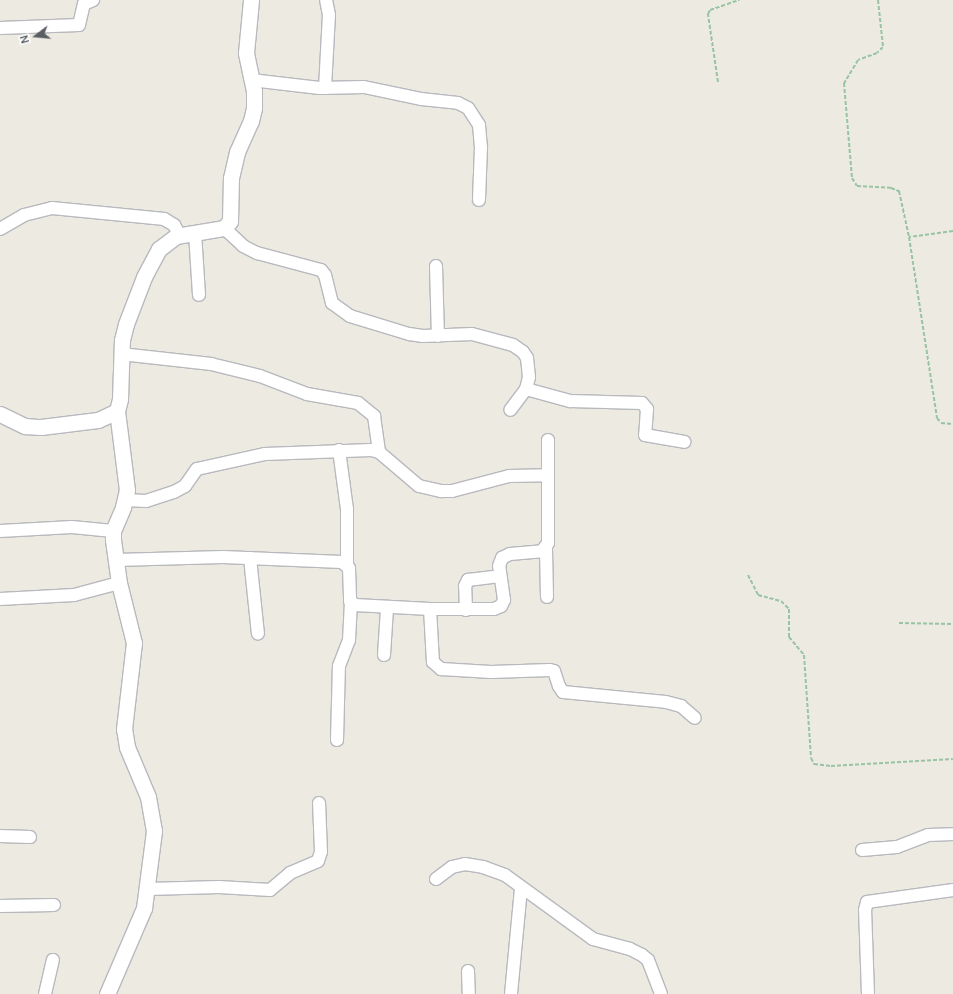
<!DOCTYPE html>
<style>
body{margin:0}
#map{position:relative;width:953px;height:994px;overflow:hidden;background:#eceae1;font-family:Manrope,sans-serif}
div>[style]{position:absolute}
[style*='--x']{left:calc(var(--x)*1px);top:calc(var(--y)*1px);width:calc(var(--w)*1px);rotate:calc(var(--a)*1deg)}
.path>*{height:2px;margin-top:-1px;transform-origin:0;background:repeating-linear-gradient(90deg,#98c4a3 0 4px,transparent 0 6px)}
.roads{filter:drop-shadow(1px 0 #b7b9be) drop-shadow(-1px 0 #b7b9be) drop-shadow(0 1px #b7b9be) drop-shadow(0 -1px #b7b9be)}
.minor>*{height:12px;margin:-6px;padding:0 6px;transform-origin:6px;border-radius:6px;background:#fff}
.tertiary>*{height:15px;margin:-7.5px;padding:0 7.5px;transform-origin:7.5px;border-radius:7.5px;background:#fff}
span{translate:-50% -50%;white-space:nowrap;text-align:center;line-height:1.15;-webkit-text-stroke:3.5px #fff;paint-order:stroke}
.north{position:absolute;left:16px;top:16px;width:40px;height:40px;-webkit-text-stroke:3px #fff;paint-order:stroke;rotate:254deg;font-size:11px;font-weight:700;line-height:16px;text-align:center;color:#5a5e62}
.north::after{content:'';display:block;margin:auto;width:14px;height:18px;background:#5a5e62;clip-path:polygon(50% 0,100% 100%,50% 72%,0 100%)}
</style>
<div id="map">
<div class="path">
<div style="--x:878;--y:0;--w:47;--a:83.9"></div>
<div style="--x:883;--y:47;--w:8;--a:135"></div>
<div style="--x:877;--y:53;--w:20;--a:160"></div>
<div style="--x:858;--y:60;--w:27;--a:121"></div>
<div style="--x:844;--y:83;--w:95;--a:85.2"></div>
<div style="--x:852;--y:178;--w:9;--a:58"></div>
<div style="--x:857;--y:186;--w:34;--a:3"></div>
<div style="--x:891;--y:188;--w:9;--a:21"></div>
<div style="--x:899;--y:191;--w:47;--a:77.7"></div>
<div style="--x:718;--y:82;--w:69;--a:-98.4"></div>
<div style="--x:708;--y:14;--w:4;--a:-63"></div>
<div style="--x:710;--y:10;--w:31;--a:-19"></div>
<div style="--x:953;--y:231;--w:44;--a:172.2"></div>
<div style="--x:909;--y:237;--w:183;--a:81.2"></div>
<div style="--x:937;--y:418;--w:6;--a:51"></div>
<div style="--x:941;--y:423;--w:12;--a:5"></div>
<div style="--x:748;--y:575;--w:22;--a:63"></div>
<div style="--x:758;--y:595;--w:24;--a:15"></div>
<div style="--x:781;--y:601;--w:11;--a:45"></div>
<div style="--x:789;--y:609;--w:28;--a:90"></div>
<div style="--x:789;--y:637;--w:23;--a:50"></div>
<div style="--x:804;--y:655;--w:103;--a:86.1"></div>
<div style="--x:811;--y:758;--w:7;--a:63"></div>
<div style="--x:814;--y:764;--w:17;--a:7"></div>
<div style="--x:831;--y:766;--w:122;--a:-3.3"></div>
<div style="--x:899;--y:623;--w:54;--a:1.1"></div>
</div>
<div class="roads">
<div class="minor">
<div style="--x:0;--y:28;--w:79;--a:-2.2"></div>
<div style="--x:79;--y:25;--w:22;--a:-77"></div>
<div style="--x:84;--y:4;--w:10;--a:-24"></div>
<div style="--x:251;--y:80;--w:69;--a:6.6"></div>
<div style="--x:320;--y:88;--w:44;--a:-1.3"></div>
<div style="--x:364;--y:87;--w:58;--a:11.9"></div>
<div style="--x:421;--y:99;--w:37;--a:6"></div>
<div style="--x:458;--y:103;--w:11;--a:27"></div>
<div style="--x:468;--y:108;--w:20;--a:57"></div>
<div style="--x:479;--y:125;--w:22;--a:85"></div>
<div style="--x:481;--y:147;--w:53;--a:92.2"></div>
<div style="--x:325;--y:88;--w:73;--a:-86.9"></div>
<div style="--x:329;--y:15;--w:15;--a:-101"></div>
<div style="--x:224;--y:228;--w:26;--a:43"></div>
<div style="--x:243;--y:246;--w:16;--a:27"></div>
<div style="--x:257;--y:253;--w:66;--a:14.9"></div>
<div style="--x:321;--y:270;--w:6;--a:51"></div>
<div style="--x:325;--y:275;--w:29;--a:76"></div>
<div style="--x:332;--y:303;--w:22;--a:36"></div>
<div style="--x:350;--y:316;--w:62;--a:17"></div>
<div style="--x:409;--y:334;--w:14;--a:8"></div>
<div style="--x:423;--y:336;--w:49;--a:-2.3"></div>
<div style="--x:472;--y:334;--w:42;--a:15"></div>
<div style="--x:513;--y:345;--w:12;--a:35"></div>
<div style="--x:523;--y:352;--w:7;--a:56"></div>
<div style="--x:527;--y:358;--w:19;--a:84"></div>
<div style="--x:529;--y:377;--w:12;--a:104"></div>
<div style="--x:526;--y:389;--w:26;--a:127"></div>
<div style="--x:0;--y:229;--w:28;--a:-30"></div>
<div style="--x:24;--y:215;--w:29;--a:-14"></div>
<div style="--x:52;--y:208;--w:113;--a:5.6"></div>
<div style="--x:164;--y:219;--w:12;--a:31"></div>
<div style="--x:174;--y:225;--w:13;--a:61"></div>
<div style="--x:195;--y:233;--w:62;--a:86.3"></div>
<div style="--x:436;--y:266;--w:70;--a:88.4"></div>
<div style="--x:121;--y:354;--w:91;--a:6.3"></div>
<div style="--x:211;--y:364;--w:50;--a:13.8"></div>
<div style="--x:260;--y:376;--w:50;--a:21"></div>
<div style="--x:307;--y:394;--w:52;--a:10"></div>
<div style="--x:358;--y:403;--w:21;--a:39"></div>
<div style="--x:374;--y:416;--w:36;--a:82"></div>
<div style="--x:526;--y:389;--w:46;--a:15.3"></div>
<div style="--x:570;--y:401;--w:72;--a:1.6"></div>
<div style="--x:642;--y:403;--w:8;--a:50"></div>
<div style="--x:647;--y:409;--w:26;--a:94"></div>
<div style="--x:645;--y:435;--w:40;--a:10"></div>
<div style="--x:339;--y:450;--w:60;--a:82.3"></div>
<div style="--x:347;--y:509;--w:55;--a:90"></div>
<div style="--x:125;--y:500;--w:21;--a:3"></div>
<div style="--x:146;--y:501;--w:29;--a:-18"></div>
<div style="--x:174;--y:492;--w:13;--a:-29"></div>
<div style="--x:185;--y:486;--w:21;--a:-55"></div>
<div style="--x:197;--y:469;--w:70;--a:-12.4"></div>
<div style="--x:265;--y:454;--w:106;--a:-2.2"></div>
<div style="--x:371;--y:450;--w:8;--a:14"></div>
<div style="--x:379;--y:452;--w:52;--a:40.4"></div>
<div style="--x:419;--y:486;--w:23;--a:13"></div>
<div style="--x:441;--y:491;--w:11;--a:0"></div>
<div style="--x:452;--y:491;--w:59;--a:-14.7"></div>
<div style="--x:509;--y:476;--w:39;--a:-1"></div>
<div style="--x:0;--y:531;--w:72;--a:-3.2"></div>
<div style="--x:72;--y:527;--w:41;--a:5.6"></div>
<div style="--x:546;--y:549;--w:48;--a:88.8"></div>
<div style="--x:250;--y:558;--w:76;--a:84"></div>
<div style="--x:116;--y:560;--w:107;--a:-1.6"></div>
<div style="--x:223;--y:557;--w:119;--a:2.4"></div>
<div style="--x:342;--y:562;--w:9;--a:41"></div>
<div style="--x:349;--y:568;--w:33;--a:88"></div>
<div style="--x:350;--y:601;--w:6;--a:39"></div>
<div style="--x:355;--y:605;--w:75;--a:3.1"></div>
<div style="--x:430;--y:609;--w:64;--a:0"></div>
<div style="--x:494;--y:609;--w:8;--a:-23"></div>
<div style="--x:501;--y:606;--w:7;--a:-63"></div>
<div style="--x:504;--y:600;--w:34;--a:-98"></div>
<div style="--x:499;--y:566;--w:9;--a:-69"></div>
<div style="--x:502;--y:558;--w:9;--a:-27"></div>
<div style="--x:510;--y:554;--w:32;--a:-5"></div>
<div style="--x:542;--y:551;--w:10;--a:-53"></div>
<div style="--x:548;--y:543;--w:103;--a:-90"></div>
<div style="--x:0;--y:599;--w:74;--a:-3.1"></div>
<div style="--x:74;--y:595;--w:47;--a:-14.9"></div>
<div style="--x:430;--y:609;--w:53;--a:86.8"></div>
<div style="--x:433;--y:662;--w:11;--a:41"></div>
<div style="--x:441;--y:669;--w:50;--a:3.4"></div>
<div style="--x:491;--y:672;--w:59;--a:-1.9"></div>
<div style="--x:550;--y:670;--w:4;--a:14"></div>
<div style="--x:554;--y:671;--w:16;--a:72"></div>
<div style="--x:559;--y:686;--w:7;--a:56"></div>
<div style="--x:563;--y:692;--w:103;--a:5.5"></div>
<div style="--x:666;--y:702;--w:16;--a:15"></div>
<div style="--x:681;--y:706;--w:18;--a:41"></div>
<div style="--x:466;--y:610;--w:24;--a:-92"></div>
<div style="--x:465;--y:586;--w:7;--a:-63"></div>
<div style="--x:468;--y:580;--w:32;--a:-7"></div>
<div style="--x:384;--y:655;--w:47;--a:-86.3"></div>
<div style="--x:337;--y:740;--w:74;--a:-88.5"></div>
<div style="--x:339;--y:666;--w:28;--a:-69"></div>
<div style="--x:349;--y:640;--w:36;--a:-87"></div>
<div style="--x:0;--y:836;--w:30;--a:2"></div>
<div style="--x:862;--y:850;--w:35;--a:-5"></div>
<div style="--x:897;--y:847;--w:33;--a:-21"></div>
<div style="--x:928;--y:835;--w:25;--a:-2"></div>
<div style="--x:436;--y:879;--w:20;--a:-37"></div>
<div style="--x:452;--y:867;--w:13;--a:-13"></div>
<div style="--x:465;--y:864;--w:18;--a:9"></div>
<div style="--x:483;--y:867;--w:23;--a:20"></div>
<div style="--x:505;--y:875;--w:109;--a:36"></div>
<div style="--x:593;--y:939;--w:38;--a:15"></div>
<div style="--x:630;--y:949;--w:13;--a:27"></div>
<div style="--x:642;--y:955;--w:8;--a:40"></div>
<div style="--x:648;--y:960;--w:36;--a:69"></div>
<div style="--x:148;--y:889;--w:71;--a:-1.6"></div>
<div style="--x:219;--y:887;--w:51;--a:3.4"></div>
<div style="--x:270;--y:890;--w:26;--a:-40"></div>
<div style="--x:290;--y:873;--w:30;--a:-23"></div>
<div style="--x:318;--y:861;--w:9;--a:-72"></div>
<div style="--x:321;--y:852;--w:49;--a:-92.3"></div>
<div style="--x:0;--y:906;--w:54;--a:-1.1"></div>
<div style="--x:468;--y:971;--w:23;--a:88"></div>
<div style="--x:45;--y:994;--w:35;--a:-77"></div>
<div style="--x:511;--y:994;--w:106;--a:-84.6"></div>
<div style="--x:868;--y:994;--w:84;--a:-92"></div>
<div style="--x:865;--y:910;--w:8;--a:-76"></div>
<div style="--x:867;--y:902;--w:87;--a:-7.9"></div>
</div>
<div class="tertiary">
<div style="--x:0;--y:414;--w:28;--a:26"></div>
<div style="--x:25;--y:426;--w:16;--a:4"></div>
<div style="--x:41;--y:427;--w:57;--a:-7"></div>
<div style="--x:98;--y:420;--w:21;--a:-25"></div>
<div style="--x:117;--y:411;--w:12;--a:-76"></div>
<div style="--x:120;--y:399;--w:59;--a:-88.1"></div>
<div style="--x:122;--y:340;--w:16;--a:-76"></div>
<div style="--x:126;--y:324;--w:50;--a:-69"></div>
<div style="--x:144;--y:277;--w:32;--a:-62"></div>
<div style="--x:159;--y:249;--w:21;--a:-37"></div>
<div style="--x:176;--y:236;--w:49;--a:-9.5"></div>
<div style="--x:224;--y:228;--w:9;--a:-49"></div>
<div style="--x:230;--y:221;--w:43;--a:-88.7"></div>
<div style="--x:231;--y:178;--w:27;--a:-77"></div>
<div style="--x:237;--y:152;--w:34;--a:-66"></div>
<div style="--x:251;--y:121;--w:13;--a:-77"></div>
<div style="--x:254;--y:108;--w:17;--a:-90"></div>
<div style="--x:254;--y:91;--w:39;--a:-102"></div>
<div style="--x:246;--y:53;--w:53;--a:-84.6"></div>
<div style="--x:107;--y:994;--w:94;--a:-66.7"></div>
<div style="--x:144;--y:908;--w:78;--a:-82.6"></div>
<div style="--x:154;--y:831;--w:35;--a:-100"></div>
<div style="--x:148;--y:797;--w:54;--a:-112.8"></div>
<div style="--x:127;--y:747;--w:18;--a:-99"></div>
<div style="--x:124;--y:729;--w:87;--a:-83.4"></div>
<div style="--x:134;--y:643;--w:62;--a:-104"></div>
<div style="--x:119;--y:583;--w:43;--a:-97.9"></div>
<div style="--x:113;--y:540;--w:9;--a:-90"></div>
<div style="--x:113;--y:531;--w:26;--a:-67"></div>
<div style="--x:123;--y:507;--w:17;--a:-77"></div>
<div style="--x:127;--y:490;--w:80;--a:-97.2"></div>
</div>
</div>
<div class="north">N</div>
</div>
